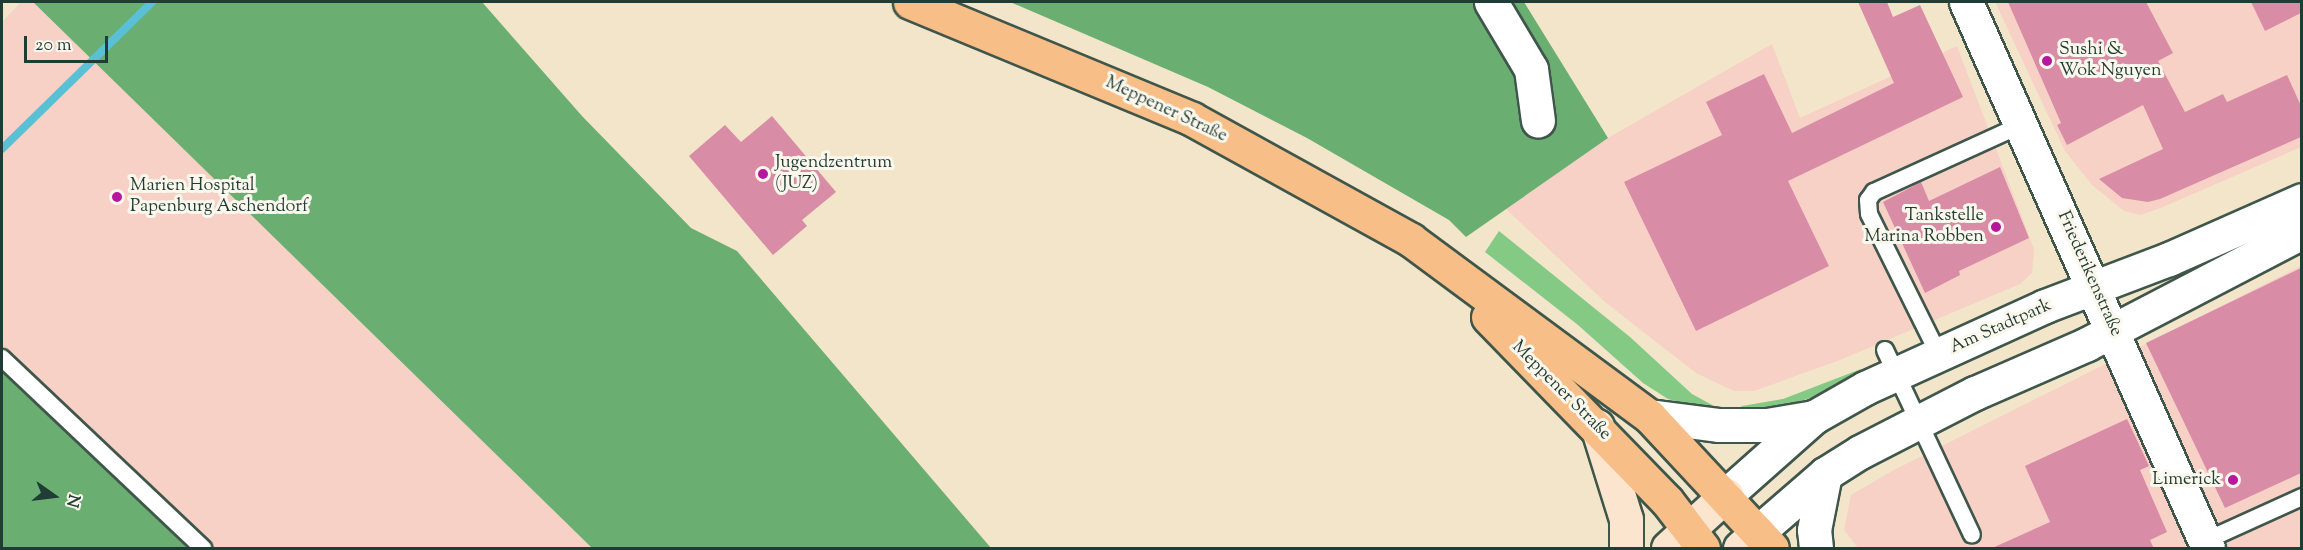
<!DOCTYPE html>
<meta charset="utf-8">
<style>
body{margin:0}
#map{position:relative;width:2303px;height:550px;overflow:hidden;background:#f2e5ca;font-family:"Sorts Mill Goudy",serif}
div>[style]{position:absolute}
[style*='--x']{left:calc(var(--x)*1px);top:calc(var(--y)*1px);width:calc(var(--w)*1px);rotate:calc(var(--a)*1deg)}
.built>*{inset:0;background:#f7d1c6}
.green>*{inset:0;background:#84ca85}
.forest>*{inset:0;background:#6bae72}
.stream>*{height:8px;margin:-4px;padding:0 4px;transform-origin:4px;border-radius:4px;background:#59c0d6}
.building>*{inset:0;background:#d98ca6}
.roads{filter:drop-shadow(2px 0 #3f564a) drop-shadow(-2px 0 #3f564a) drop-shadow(0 2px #3f564a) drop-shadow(0 -2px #3f564a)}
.lane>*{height:16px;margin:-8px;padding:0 8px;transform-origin:8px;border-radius:8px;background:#fff}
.street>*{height:33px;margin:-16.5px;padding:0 16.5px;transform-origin:16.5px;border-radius:16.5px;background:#fff}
.secondary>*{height:33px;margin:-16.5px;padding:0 16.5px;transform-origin:16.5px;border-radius:16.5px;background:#fce5cf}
.primary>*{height:33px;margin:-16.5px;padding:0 16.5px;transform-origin:16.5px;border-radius:16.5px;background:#f7be87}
.dots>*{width:16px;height:16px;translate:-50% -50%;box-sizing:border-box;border:3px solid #fbf7ec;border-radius:50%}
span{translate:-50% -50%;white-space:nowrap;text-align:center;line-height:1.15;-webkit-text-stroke:6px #fbf7ec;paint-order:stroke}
.poi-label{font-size:18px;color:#1f3d34}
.left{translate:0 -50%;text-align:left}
.right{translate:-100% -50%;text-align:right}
.street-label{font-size:18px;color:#1f3d34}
.frame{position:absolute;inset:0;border:3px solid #1f3d34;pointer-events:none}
.north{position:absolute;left:24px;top:466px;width:60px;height:60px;-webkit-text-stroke:4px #fbf7ec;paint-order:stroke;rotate:104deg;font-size:16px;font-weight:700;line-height:24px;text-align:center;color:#1f3d34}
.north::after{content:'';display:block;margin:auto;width:21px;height:27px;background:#1f3d34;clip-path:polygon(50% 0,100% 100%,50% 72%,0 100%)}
.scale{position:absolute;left:24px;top:36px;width:84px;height:27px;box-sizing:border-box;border:3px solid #1f3d34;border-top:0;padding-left:8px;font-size:18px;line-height:21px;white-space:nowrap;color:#1f3d34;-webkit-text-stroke:4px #fbf7ec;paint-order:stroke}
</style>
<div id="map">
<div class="built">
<div style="clip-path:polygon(21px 2px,33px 2px,592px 548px,188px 548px,2px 372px,2px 22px)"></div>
<div style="clip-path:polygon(1995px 2px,2301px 2px,2301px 147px,2163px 207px,2141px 215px,2124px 211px,2092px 185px,2065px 151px)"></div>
<div style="clip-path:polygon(1772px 44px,1800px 118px,1957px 46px,2034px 249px,2032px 273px,2020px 284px,1840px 360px,1754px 391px,1734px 391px,1696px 373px,1605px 302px,1506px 209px,1608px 138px)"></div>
<div style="clip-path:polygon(2301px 266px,2301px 548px,1858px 548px,1844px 530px,1851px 495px,1892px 471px)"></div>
</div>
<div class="green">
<div style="clip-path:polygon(1499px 231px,1630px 337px,1692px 394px,1714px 406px,1715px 412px,1668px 399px,1643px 383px,1578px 325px,1485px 252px)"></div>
<div style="clip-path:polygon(1861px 369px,1863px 374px,1813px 397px,1780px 408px,1732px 413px,1742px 406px,1783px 399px)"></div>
</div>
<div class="forest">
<div style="clip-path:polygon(33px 2px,482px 2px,582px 116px,691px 228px,737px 251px,991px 548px,592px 548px)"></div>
<div style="clip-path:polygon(1010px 2px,1524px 2px,1608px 138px,1466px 237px,1449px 220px,1307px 138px,1208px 87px)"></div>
<div style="clip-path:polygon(2px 372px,188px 548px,2px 548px)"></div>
</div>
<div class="stream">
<div style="--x:2;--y:149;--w:210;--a:-44.4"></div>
</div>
<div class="building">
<div style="clip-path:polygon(1858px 2px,1887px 2px,1893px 17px,1920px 5px,1963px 97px,1788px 181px,1829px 266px,1696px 331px,1624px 182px,1722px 135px,1706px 102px,1764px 74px,1792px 133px,1894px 83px)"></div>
<div style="clip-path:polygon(2008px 2px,2146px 2px,2173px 53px,2158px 61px,2185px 112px,2223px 94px,2227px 102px,2287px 75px,2301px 106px,2301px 137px,2160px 199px,2148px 202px,2122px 198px,2099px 179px,2163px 149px,2143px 105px,2067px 145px,2057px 125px,2061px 123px)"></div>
<div style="clip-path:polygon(2251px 2px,2301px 2px,2301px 13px,2265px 31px)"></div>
<div style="clip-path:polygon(772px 116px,836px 192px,802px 220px,807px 226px,773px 255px,689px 156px,725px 125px,741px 142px)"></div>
<div style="clip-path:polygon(2000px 167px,2029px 238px,1959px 271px,1960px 275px,1925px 293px,1883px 202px,1921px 182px,1929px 201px)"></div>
<div style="clip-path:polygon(2301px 268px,2301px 473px,2225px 508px,2146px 343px)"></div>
<div style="clip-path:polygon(2127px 419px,2149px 466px,2140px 470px,2167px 532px,2150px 540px,2154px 549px,1990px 549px,2050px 522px,2025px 466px)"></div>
</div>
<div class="roads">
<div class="lane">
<div style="--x:1885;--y:350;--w:204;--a:64.8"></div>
<div style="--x:1939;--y:355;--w:157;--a:-116.4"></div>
<div style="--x:1869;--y:214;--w:14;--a:-94"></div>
<div style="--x:1868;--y:200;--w:10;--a:-53"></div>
<div style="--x:1874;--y:192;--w:162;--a:-24.5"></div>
<div style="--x:2;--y:358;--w:277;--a:43.4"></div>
<div style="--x:2205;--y:541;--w:107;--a:-24.4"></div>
</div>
<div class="street">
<div style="--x:1491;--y:2;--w:78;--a:59.2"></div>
<div style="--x:1531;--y:69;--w:52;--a:82.3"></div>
<div style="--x:1966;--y:2;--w:597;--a:66.1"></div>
<div style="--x:1649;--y:416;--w:71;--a:7.3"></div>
<div style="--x:1719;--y:425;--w:48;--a:0"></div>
<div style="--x:1767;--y:425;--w:48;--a:-9.7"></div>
<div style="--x:1726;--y:495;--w:118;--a:-41.6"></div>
<div style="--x:1814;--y:417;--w:59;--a:-29.6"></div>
<div style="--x:1865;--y:388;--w:198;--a:-24.5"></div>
<div style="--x:2045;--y:306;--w:133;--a:-20.8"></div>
<div style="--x:2169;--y:259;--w:145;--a:-23.9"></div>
<div style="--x:1758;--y:532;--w:89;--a:-40.9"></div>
<div style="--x:1825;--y:474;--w:41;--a:-32.2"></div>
<div style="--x:1860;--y:452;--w:129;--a:-27.2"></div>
<div style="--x:1975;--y:393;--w:122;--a:-23.6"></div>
<div style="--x:2087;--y:344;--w:242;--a:-27.5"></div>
<div style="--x:1816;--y:548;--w:18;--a:-96"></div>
<div style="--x:1814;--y:530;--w:57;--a:-78.9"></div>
</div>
<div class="secondary">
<div style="--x:1597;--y:426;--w:97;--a:72.7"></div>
<div style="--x:1626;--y:519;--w:29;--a:90"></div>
<div style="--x:1668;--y:548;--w:79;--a:-42.4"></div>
<div style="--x:1740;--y:548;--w:24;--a:-42"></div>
</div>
<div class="primary">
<div style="--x:910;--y:2;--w:305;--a:22.5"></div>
<div style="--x:1192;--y:119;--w:250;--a:28.9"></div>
<div style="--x:1411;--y:240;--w:296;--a:36.5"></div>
<div style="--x:1649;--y:416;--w:180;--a:47"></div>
<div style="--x:1488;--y:317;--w:257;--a:45.8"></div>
<div style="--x:1667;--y:501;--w:59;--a:52.5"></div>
</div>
</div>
<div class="dots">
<div style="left:2047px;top:61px;background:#b5179e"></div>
<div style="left:763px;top:174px;background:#b5179e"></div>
<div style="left:117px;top:197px;background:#b5179e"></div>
<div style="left:1996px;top:227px;background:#b5179e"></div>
<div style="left:2233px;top:480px;background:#b5179e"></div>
</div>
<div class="poi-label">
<span class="left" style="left:2059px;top:61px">Sushi &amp;<br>Wok Nguyen</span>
<span class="left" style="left:775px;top:174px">Jugendzentrum<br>(JUZ)</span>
<span class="left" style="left:130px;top:197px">Marien Hospital<br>Papenburg Aschendorf</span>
<span class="right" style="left:1984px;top:227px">Tankstelle<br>Marina Robben</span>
<span class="right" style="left:2221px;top:480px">Limerick</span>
</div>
<div class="street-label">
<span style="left:1166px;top:110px;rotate:25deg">Meppener Straße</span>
<span style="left:2089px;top:274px;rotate:66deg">Friederikenstraße</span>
<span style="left:2001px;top:327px;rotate:-24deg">Am Stadtpark</span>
<span style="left:1561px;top:391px;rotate:45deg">Meppener Straße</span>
</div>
<div class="frame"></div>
<div class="north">N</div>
<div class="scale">20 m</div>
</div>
